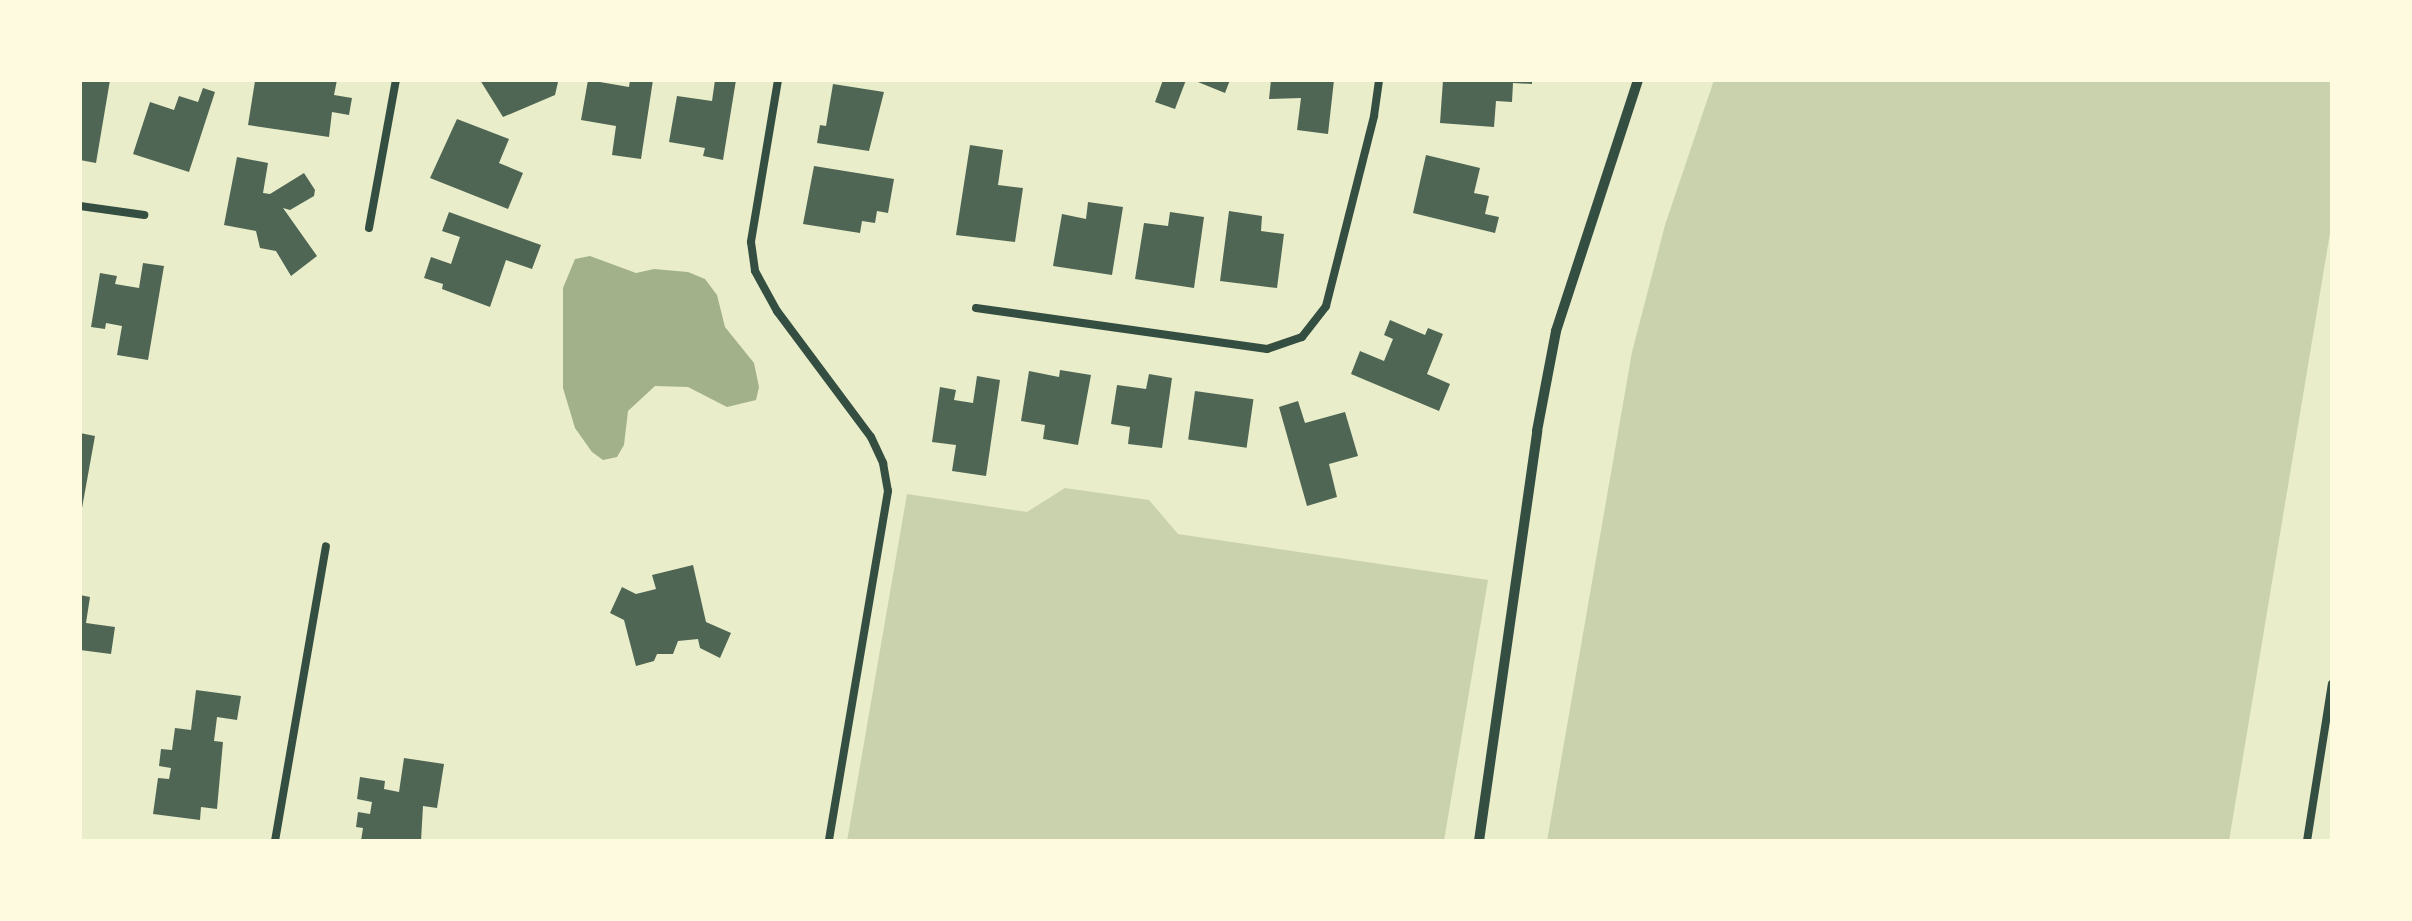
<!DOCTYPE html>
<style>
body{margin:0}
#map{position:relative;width:2412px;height:921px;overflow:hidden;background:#e9edc9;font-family:"Asap Condensed",sans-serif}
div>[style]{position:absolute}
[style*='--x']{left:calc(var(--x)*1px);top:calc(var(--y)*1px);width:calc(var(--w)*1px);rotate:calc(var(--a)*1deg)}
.green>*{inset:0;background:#cad2ad}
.water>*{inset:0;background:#a3b18a}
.building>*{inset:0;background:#4f6655;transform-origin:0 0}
.minor>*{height:8px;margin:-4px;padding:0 4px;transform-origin:4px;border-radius:4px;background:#344e41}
.tertiary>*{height:10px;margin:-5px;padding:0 5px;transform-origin:5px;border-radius:5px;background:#344e41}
span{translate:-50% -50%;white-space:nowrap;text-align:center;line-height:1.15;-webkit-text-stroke:8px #fefae0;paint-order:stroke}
.frame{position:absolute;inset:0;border:82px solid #fefae0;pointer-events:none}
</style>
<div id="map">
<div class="green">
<div style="clip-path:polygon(1714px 80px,2332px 80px,2332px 221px,2229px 841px,1547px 841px,1632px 352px,1665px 225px)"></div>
<div style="clip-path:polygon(1065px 488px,1149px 500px,1178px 534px,1488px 580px,1444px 841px,847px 841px,907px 494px,1027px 512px)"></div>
</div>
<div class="water">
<div style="clip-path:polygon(590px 256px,636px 273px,654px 269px,688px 272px,705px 279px,717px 295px,725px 327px,754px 363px,759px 387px,756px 400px,727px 407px,688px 387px,655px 386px,628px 411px,624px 445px,617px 457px,603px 460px,592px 452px,575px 428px,563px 388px,563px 288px,575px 259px)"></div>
</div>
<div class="building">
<div style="clip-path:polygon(80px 80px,110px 80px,96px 163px,80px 160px)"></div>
<div style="clip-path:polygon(337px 80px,334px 95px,352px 98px,349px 115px,332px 112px,329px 137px,248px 125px,255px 81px)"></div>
<div style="clip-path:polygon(480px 80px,557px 80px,558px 82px,555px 95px,503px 117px)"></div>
<div style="clip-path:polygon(588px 80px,629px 87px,630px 80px,653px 80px,641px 159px,612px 155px,616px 126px,581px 120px)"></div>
<div style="clip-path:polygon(715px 80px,736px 80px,723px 160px,703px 156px,705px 148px,669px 142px,677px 96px,712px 101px)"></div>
<div style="clip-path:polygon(1163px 80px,1186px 80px,1175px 109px,1155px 102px)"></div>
<div style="clip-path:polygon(1193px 80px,1230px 80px,1225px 93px)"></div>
<div style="clip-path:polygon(1271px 80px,1334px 80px,1328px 134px,1297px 130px,1301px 98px,1269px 99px)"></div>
<div style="clip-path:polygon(1443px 80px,1532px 80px,1532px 84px,1513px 83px,1512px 102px,1496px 101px,1494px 127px,1440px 123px)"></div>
<div style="clip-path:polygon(833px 84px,884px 92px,869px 151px,817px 143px,820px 125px,826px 126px)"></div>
<div style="clip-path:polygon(203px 88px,215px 92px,189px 172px,133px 154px,150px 102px,174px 110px,179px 96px,198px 102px)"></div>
<div style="clip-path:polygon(457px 119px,509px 139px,499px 163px,523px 173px,508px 209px,430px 178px)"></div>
<div style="clip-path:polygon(970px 145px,1003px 150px,998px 185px,1023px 188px,1015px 242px,956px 235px)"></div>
<div style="clip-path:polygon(1426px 155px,1480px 168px,1474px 193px,1489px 196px,1485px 214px,1499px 217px,1495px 233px,1413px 213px)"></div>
<div style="clip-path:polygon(237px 157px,268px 163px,263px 193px,270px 194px,304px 173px,315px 190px,314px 196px,290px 210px,283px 208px,317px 256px,291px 276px,276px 251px,260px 248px,256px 231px,224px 225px)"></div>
<div style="clip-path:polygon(814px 166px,894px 179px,888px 213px,877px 211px,875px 223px,862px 221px,860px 233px,803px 224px)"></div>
<div style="clip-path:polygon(1088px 202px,1123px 207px,1112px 275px,1053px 266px,1062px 214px,1086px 219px)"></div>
<div style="clip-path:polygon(1229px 211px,1262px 216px,1261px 231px,1284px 234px,1277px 288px,1220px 281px)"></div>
<div style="clip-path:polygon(449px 212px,541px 245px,532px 269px,506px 260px,490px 307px,442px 289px,443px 284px,424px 278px,431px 257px,451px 264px,460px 237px,442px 231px)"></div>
<div style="clip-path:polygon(1170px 212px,1204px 217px,1194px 288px,1135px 279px,1144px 223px,1168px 226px)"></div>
<div style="clip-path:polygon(143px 263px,164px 266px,148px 360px,117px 355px,122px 326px,106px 323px,105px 329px,91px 327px,100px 273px,117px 276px,115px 284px,139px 288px)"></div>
<div style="clip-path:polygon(1390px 320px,1425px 335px,1428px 328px,1443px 334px,1427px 374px,1450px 384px,1439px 411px,1351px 374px,1360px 351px,1384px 361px,1393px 339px,1384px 335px)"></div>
<div style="clip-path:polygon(1060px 370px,1091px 375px,1078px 445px,1043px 439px,1045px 425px,1021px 421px,1029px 371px,1059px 377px)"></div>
<div style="clip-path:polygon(1149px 374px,1172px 378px,1162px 448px,1128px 444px,1130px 427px,1111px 424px,1117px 385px,1146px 389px)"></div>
<div style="clip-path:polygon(977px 376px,1000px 380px,986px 476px,952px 471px,956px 445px,932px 442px,940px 387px,956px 390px,954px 400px,973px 403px)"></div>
<div style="left:1195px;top:391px;width:59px;height:49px;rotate:8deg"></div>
<div style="clip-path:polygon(1298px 401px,1305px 423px,1345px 412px,1358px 456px,1329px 464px,1337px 497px,1307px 506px,1279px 407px)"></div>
<div style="clip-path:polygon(80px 433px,95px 436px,82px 508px,80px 508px)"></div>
<div style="clip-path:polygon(693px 565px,706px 622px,731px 633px,720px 658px,700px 648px,698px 639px,678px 641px,673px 654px,657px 654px,654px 661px,636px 666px,624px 620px,610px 613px,622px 587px,636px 594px,656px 589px,652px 575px)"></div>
<div style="clip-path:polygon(80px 595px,90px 597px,86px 623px,115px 627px,111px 654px,80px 650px)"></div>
<div style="clip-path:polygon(196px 690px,241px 696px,237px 720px,217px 717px,214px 741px,223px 742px,217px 809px,201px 807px,200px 820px,153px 814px,158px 778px,169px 779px,171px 768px,159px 766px,161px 749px,172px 750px,175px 728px,191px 730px)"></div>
<div style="clip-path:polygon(404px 758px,444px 764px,437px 808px,423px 806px,421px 841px,361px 841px,363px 828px,356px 827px,358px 812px,370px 814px,372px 802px,357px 799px,360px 777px,385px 781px,384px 789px,399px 792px)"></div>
</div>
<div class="minor">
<div style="--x:778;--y:80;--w:164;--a:99.5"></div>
<div style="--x:751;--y:242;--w:29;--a:82"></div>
<div style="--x:755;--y:271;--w:46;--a:61.2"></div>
<div style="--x:777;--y:311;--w:157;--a:53.3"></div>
<div style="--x:871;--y:437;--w:29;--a:65"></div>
<div style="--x:883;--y:463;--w:28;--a:80"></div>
<div style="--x:888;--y:491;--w:355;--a:99.6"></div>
<div style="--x:80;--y:206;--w:65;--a:8"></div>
<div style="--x:369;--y:228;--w:150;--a:-79.7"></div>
<div style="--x:976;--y:308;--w:294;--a:8"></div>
<div style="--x:1267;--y:349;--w:37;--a:-19"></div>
<div style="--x:1302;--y:337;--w:39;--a:-52"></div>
<div style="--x:1326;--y:306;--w:196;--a:-75.8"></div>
<div style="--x:1374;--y:116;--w:36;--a:-82"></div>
<div style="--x:275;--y:841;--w:299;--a:-80.2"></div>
<div style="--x:2307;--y:841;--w:159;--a:-81"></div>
</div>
<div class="tertiary">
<div style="--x:1479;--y:841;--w:414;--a:-81.9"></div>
<div style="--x:1537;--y:431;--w:102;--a:-79.2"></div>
<div style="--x:1556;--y:331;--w:264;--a:-71.9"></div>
</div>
<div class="frame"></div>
</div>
